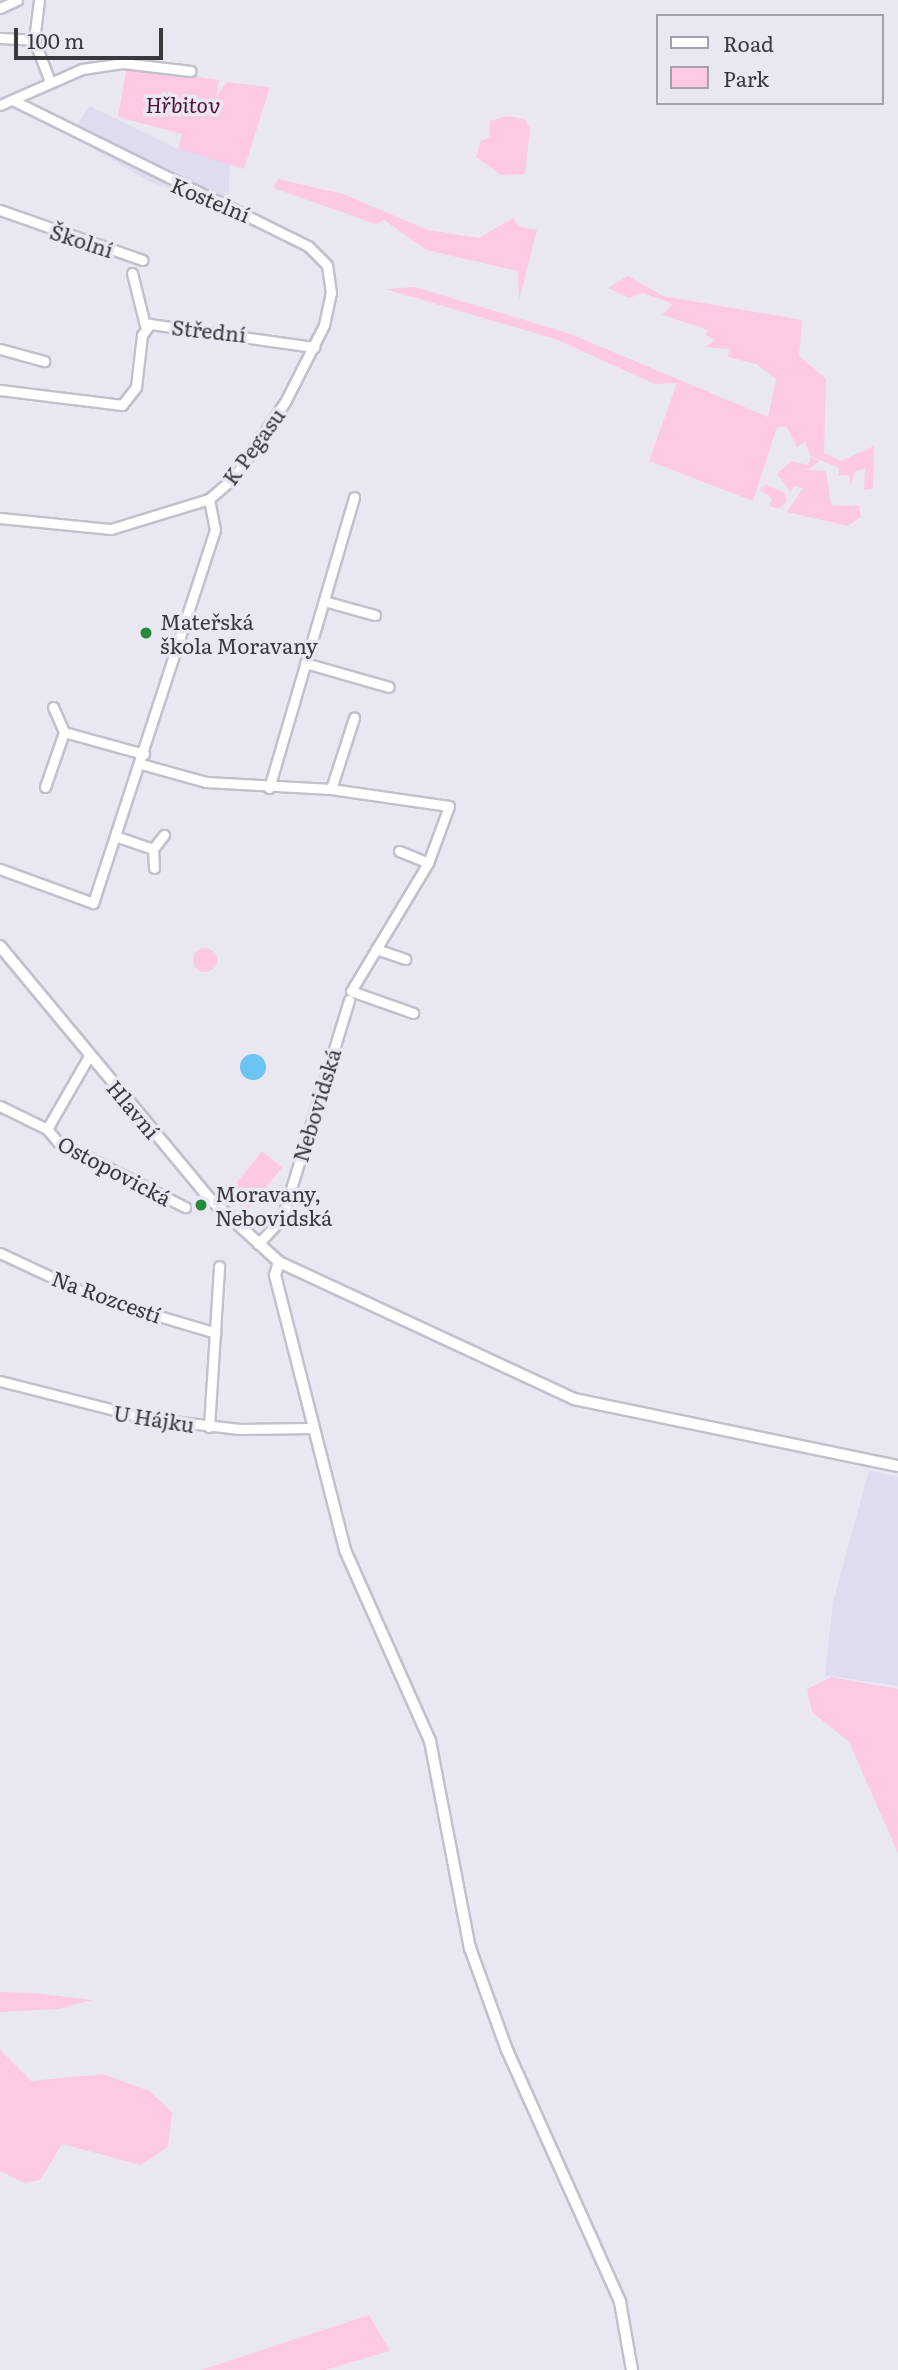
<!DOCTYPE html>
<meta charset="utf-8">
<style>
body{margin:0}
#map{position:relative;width:898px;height:2370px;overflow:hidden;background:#e9e8f2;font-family:Literata,serif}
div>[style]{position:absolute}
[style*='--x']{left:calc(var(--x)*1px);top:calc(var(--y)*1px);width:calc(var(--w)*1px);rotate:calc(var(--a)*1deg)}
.built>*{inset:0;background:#dedcee}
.green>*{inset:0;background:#fdc9e4;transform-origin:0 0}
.round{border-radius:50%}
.water>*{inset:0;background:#6bc4f1}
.roads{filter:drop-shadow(2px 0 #c1c1cb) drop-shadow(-2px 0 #c1c1cb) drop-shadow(0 2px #c1c1cb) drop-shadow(0 -2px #c1c1cb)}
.minor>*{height:9px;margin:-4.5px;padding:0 4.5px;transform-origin:4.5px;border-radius:4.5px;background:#fff}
.tertiary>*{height:10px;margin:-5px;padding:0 5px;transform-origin:5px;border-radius:5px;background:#fff}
.dots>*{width:19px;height:19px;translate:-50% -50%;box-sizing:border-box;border:4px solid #e9e8f2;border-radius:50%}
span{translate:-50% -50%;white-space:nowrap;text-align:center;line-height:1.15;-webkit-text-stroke:7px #e9e8f2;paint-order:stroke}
.park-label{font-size:21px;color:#530e3a;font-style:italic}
.street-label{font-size:21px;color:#39393d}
.poi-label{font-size:21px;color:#39393d}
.left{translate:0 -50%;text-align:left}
.legend{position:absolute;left:656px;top:14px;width:228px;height:91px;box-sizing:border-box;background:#e9e8f2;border:2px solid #a3a2aa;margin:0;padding:9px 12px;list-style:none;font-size:21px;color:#39393d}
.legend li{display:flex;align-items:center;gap:14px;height:35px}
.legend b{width:35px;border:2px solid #a3a2aa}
.scale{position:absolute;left:14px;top:28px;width:149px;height:32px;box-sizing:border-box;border:4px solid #39393d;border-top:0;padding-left:9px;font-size:21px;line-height:24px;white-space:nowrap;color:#39393d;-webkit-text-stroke:5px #e9e8f2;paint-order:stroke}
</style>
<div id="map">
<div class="built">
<div style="clip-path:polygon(90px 106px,178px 149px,230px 164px,228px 211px,148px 181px,70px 135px)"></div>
<div style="clip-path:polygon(869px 1470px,898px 1477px,898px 1686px,825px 1675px,833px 1602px)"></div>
</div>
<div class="green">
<div style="clip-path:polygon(127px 66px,219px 80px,216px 98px,226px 82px,270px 87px,244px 169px,178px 149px,182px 134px,118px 117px)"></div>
<div style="clip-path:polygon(506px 116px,525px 119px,530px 129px,525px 174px,501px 175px,476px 157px,481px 141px,490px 137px,490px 121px)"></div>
<div style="clip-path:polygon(278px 179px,343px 194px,428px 230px,479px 238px,513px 218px,520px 227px,537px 230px,519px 300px,518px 271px,426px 250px,384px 220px,376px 224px,273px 188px)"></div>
<div style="clip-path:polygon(628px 276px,663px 296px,802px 320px,799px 356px,826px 379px,824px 453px,841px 461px,874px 446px,873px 489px,864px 490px,865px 469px,855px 471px,851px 485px,849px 475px,838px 476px,839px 468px,811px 456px,805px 442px,797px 447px,787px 427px,777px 427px,753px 501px,649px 461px,677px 383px,655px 384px,555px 339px,385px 289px,415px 287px,568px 333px,768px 417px,776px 379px,756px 364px,728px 357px,729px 349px,706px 347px,714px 340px,705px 334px,708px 330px,662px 315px,673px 304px,643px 293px,629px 298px,608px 288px)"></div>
<div style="clip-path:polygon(811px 457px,820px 461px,807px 470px,826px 471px,831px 505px,859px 506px,861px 517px,848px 526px,787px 512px,803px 488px,794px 486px,791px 492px,777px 474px,791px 461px,808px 465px)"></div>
<div style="clip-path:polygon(765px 484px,785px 493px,787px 502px,779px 509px,769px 506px,772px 498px,760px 490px)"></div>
<div class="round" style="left:193px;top:948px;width:24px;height:24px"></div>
<div style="left:262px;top:1151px;width:26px;height:53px;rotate:39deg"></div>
<div style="clip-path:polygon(831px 1677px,898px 1689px,898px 1853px,849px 1742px,812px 1712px,807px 1689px)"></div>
<div style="clip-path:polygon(0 1992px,34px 1993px,93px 2000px,58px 2009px,0 2012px)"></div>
<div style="clip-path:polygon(0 2050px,31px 2081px,103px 2074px,149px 2091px,172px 2112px,168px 2147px,141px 2165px,62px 2144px,40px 2180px,24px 2183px,0 2171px)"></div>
<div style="clip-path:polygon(369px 2315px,390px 2351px,325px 2370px,201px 2370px)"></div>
</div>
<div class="water">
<div class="round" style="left:240px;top:1054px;width:26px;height:26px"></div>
</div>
<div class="roads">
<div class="minor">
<div style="--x:39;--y:0;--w:40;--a:97.1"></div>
<div style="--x:34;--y:40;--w:42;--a:69"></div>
<div style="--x:0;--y:8;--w:19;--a:-25"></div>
<div style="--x:0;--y:38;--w:34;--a:3"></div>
<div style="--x:0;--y:105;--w:90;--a:-23.7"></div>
<div style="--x:82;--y:69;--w:41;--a:-8.3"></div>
<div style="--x:123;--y:63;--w:68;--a:6.7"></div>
<div style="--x:0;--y:210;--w:151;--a:19.3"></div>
<div style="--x:132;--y:273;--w:54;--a:76"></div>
<div style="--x:0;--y:349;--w:46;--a:15.3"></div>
<div style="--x:0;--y:390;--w:123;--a:7"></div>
<div style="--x:122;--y:405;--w:23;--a:-52"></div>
<div style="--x:136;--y:387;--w:52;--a:-83.4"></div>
<div style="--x:142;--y:335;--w:14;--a:-54"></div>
<div style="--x:150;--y:324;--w:166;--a:8"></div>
<div style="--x:0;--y:518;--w:112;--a:5.7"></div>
<div style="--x:111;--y:529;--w:102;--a:-17"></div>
<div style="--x:209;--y:499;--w:35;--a:-41"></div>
<div style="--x:235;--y:476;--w:89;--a:-56"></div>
<div style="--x:285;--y:402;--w:86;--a:-63.1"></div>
<div style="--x:324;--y:325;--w:33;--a:-78"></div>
<div style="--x:331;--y:293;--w:28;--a:-98"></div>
<div style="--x:327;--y:265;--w:27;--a:-135"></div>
<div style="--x:308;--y:246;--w:328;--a:-153.7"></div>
<div style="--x:324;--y:601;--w:53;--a:15.4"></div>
<div style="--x:305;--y:663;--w:87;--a:15.9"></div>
<div style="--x:53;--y:707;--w:27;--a:66"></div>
<div style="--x:141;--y:764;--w:67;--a:15.5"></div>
<div style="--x:206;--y:782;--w:125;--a:3.2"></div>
<div style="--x:331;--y:789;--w:119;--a:8.2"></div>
<div style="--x:449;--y:806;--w:61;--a:110.2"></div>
<div style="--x:428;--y:863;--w:149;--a:121"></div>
<div style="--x:351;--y:991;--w:66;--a:19.5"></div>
<div style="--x:45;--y:787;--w:58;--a:-70.9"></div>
<div style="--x:64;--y:732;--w:83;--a:15.4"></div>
<div style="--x:269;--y:788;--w:303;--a:-73.7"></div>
<div style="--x:331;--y:789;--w:75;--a:-72.1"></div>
<div style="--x:118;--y:837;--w:37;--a:19"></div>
<div style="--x:153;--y:849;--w:18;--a:-52"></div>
<div style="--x:153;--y:849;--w:19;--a:87"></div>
<div style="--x:399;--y:851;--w:31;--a:22"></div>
<div style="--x:0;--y:869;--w:99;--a:20.1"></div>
<div style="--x:93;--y:903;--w:392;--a:-71.9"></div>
<div style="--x:215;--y:530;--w:32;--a:-101"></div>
<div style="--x:376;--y:949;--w:31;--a:19"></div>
<div style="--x:0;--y:1106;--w:52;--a:26.1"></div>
<div style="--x:47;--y:1129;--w:84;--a:-60.1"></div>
<div style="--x:47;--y:1129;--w:17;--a:50"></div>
<div style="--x:58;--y:1142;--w:143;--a:27.1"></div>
<div style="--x:258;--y:1244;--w:35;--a:-47"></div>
<div style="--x:282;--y:1218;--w:228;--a:-72.9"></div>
<div style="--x:0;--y:1253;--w:102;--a:25.1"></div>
<div style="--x:92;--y:1296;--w:129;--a:16.6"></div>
<div style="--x:0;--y:1381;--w:151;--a:14.2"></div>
<div style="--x:146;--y:1418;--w:94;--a:6.7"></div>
<div style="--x:239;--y:1429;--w:73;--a:-0.8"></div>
<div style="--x:209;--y:1427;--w:161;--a:-86.4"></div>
</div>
<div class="tertiary">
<div style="--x:0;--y:946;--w:327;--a:50.3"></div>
<div style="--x:209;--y:1198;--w:95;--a:42.4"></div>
<div style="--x:279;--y:1262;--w:325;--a:24.9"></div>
<div style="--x:574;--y:1399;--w:331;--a:11.7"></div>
<div style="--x:279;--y:1262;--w:14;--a:107"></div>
<div style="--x:275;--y:1275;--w:284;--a:75.7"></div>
<div style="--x:345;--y:1550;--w:209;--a:66"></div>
<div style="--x:430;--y:1741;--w:211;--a:79.1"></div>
<div style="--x:470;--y:1948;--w:109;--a:70.1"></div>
<div style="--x:507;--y:2050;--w:276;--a:65.8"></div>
<div style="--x:620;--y:2302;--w:69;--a:80"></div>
</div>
</div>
<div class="dots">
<div style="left:146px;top:633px;background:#26893d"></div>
<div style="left:201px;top:1205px;background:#26893d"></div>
</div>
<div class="park-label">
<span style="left:183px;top:104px">Hřbitov</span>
</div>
<div class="street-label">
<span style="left:211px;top:199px;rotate:23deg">Kostelní</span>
<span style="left:82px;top:240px;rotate:18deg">Školní</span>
<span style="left:209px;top:330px;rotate:6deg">Střední</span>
<span style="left:253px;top:446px;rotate:-54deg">K Pegasu</span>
<span style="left:316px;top:1105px;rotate:-73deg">Nebovidská</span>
<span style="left:134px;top:1109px;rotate:50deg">Hlavní</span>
<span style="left:115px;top:1170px;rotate:28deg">Ostopovická</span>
<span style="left:107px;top:1296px;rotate:20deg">Na Rozcestí</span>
<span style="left:154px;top:1418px;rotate:9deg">U Hájku</span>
</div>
<div class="poi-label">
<span class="left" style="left:160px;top:633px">Mateřská<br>škola Moravany</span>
<span class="left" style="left:215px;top:1205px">Moravany,<br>Nebovidská</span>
</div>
<ul class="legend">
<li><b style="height:9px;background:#fff"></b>Road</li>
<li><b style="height:19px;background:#fdc9e4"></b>Park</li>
</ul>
<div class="scale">100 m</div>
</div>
